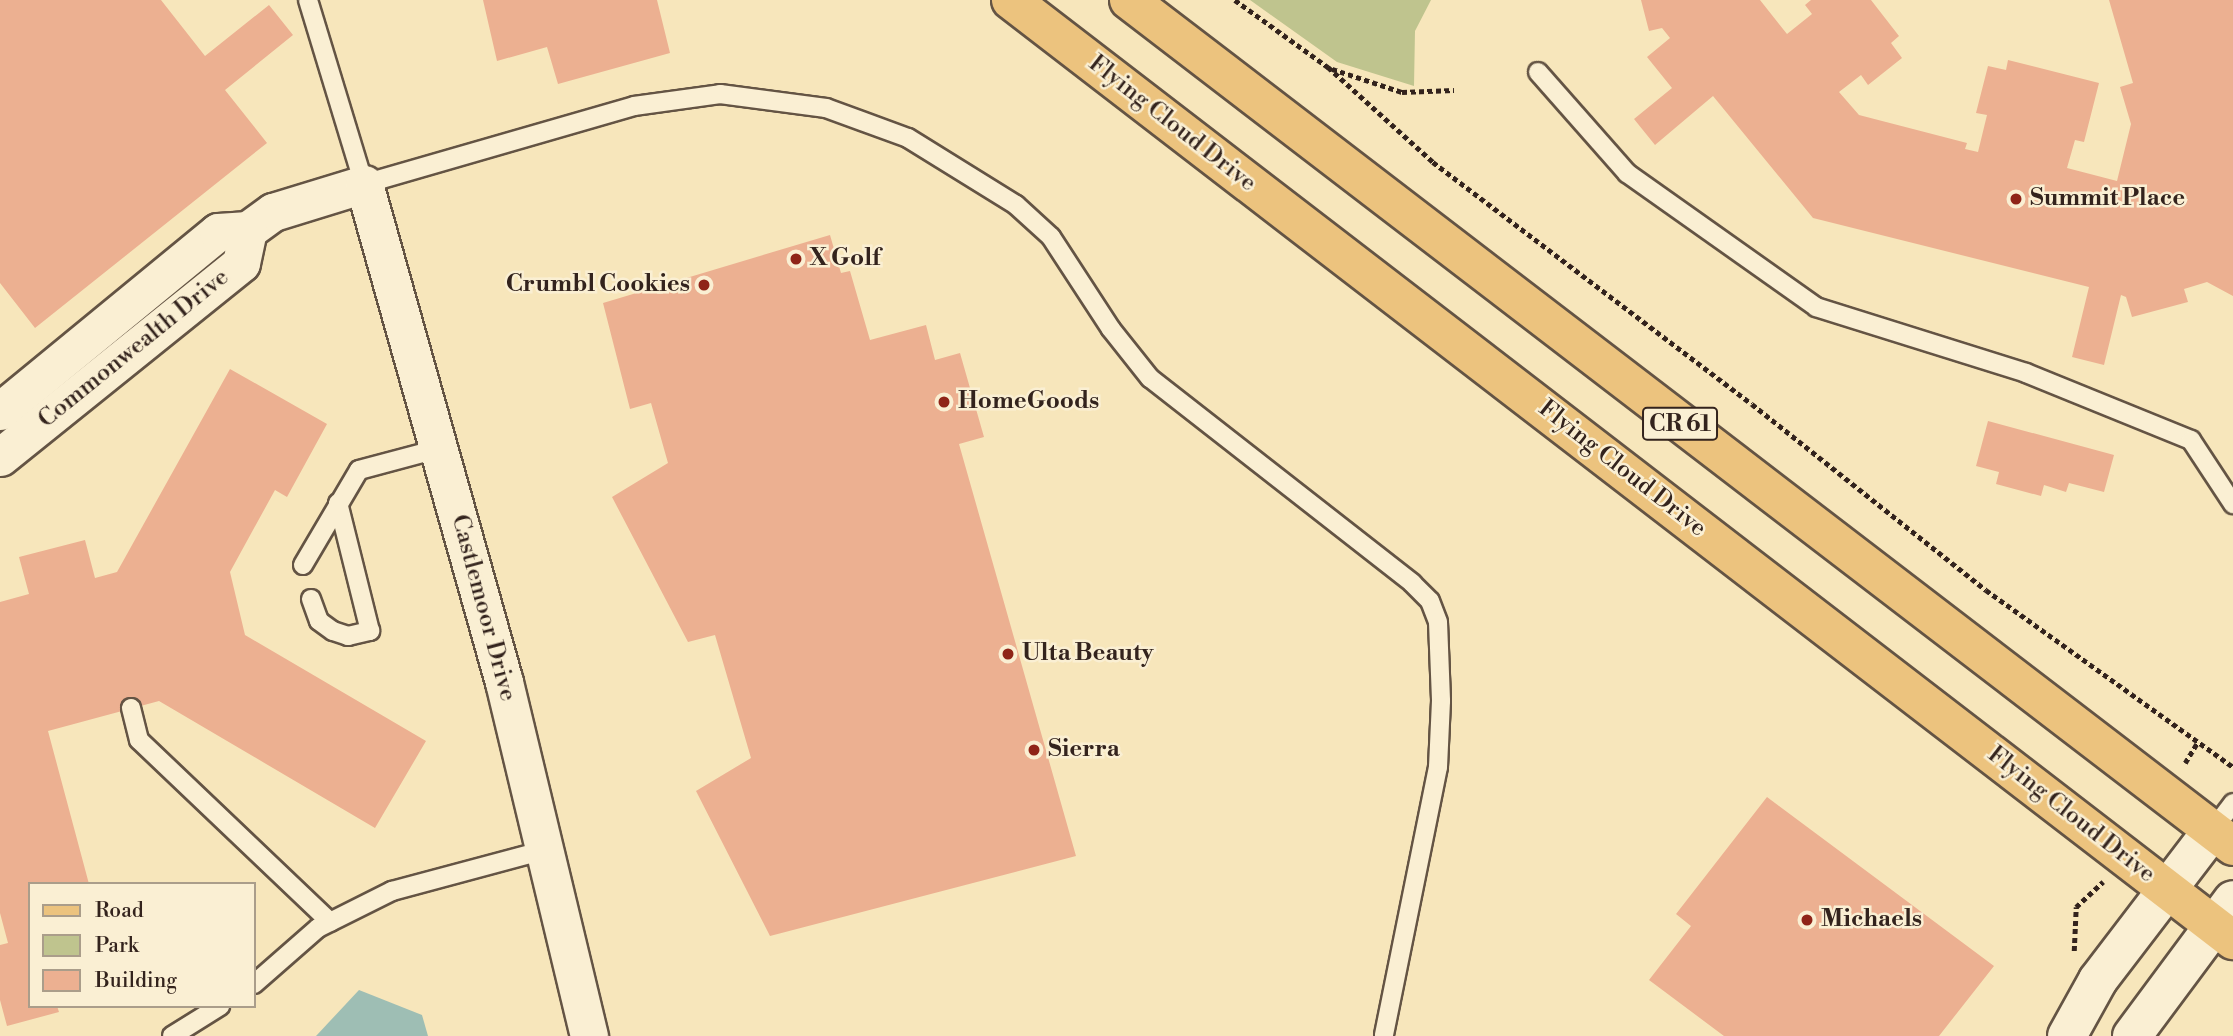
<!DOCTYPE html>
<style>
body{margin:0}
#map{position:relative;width:2233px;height:1036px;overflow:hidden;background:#f7e6bb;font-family:"Libre Bodoni",serif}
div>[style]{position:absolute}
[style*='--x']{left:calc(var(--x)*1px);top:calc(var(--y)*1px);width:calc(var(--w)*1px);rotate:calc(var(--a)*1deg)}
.green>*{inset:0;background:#bfc48e}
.water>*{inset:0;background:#9ebeb4}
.building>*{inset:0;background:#ecb091}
.path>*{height:4.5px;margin-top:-2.25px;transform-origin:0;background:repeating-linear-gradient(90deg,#33231d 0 5px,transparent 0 8.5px)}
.roads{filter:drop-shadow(2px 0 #645444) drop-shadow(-2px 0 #645444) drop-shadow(0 2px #645444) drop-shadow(0 -2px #645444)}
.service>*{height:18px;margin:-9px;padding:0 9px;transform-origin:9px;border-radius:9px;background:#faefd3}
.minor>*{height:37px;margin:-18.5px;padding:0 18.5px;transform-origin:18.5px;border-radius:18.5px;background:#faefd3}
.tertiary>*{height:38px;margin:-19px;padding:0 19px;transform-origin:19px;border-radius:19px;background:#faefd3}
.primary>*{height:38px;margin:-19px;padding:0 19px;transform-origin:19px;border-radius:19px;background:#ecc37e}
.dots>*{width:19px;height:19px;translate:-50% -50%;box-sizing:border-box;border:4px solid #faefd3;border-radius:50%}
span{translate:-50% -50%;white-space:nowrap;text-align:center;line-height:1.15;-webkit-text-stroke:5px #faefd3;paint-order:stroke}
.shield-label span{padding:2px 5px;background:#faefd3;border:2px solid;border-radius:5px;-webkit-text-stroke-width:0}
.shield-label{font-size:23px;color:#33231d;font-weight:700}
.street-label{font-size:24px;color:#33231d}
.poi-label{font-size:24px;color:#33231d;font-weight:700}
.left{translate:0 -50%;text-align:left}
.right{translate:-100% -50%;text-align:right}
.legend{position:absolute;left:28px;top:882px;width:228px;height:126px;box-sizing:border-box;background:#faefd3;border:2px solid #aa9d8a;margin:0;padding:9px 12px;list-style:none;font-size:21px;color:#33231d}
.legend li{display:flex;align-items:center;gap:14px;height:35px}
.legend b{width:35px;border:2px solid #aa9d8a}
</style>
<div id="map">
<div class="green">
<div style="clip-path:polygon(1250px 0,1431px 0,1415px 31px,1414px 86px,1337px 62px)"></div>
</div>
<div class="water">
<div style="clip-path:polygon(359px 990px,422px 1015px,428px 1036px,316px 1036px)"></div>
</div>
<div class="building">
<div style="clip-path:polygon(0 0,161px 0,205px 56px,269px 5px,293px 35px,225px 90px,267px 143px,35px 328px,0 283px)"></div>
<div style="clip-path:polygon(483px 0,657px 0,670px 53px,558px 84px,547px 47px,497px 61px)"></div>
<div style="clip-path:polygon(1641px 0,1760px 0,1787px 34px,1812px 14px,1805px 5px,1811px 0,1871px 0,1899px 36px,1891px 43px,1902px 58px,1868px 85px,1861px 75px,1839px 92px,1859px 115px,1967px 143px,1965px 149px,1978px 152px,1987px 115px,1976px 113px,1988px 66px,2006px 70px,2008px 60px,2099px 83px,2084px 142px,2075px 140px,2067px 168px,2117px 181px,2131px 124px,2120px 87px,2133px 83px,2109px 0,2233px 0,2233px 296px,2207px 282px,2184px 289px,2188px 302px,2132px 317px,2126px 297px,2121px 295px,2104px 365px,2072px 357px,2089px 287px,1813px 218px,1713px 96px,1655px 145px,1634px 119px,1672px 88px,1647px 57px,1670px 38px,1662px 28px,1649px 31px)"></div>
<div style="clip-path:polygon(830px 235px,841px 273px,850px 271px,870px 340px,926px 325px,935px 360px,960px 353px,984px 437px,959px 444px,1076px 856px,770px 936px,696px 791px,751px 758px,715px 635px,688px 642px,612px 497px,668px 463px,651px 403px,630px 409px,603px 303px)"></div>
<div style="clip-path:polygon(230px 369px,327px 424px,287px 497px,275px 490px,230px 572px,245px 635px,426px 741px,375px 828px,159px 701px,48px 731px,89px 884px,30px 884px,30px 1006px,57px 1006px,59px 1012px,7px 1026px,0 1000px,0 945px,8px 943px,0 913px,0 602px,29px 594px,19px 557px,85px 540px,95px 578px,117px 572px)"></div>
<div style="clip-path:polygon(1988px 421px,2114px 455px,2104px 492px,2069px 483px,2066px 492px,2044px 485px,2041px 496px,1996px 484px,1999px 472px,1976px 466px)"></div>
<div style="clip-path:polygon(1767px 797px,1994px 966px,1939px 1036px,1724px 1036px,1649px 980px,1691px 926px,1676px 914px)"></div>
</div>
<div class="path">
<div style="--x:1235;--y:0;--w:115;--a:35.8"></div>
<div style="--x:1328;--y:67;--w:142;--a:42.1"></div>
<div style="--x:1433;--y:162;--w:400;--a:37.2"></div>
<div style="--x:1752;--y:404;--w:299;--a:38.5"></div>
<div style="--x:1986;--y:590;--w:304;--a:35.6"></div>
<div style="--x:1332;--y:69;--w:74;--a:18.2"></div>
<div style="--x:1402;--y:92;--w:52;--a:-2.2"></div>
<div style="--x:2185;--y:763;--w:23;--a:-59"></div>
<div style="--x:2074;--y:951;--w:44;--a:-87.4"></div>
<div style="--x:2076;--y:907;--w:37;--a:-43"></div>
</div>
<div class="roads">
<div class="service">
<div style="--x:308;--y:0;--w:192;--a:73.1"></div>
<div style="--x:364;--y:184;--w:281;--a:-16.1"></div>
<div style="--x:634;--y:106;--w:87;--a:-7.9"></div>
<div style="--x:720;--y:94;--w:107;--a:7.5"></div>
<div style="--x:826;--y:108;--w:87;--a:20.1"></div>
<div style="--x:908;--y:138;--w:127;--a:31.8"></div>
<div style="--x:1016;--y:205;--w:47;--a:42.4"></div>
<div style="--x:1051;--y:237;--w:110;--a:56.9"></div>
<div style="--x:1111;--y:329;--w:63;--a:51.5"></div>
<div style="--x:1150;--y:378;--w:333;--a:38"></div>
<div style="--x:1412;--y:583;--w:25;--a:45"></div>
<div style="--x:1430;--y:601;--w:22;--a:69"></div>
<div style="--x:1438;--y:622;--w:79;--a:87.8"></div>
<div style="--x:1441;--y:701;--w:66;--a:92.6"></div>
<div style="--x:1438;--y:767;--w:274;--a:101.4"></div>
<div style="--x:1538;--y:72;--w:135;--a:48.6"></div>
<div style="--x:1627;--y:173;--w:232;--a:35.3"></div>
<div style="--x:1816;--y:307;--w:220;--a:17.4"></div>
<div style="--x:2026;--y:373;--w:178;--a:22.1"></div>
<div style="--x:2191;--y:440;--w:77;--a:56.7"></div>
<div style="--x:303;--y:565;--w:110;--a:-59.5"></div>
<div style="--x:359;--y:470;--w:82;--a:-14.9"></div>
<div style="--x:311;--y:599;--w:23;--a:70"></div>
<div style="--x:319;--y:621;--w:17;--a:36"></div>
<div style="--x:333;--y:631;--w:16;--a:18"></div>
<div style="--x:348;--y:636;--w:23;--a:-13"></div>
<div style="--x:370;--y:631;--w:132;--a:-104"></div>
<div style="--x:131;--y:708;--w:33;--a:76"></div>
<div style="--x:139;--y:740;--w:264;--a:43.6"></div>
<div style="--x:2212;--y:831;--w:35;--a:-53"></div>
<div style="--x:254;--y:984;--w:85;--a:-41.2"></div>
<div style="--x:318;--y:928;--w:83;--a:-26.6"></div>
<div style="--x:392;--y:891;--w:154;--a:-15"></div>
<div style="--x:172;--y:1036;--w:57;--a:-32"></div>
</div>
<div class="minor">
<div style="--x:0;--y:411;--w:282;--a:-39.4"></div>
<div style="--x:218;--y:232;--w:30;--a:-4"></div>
<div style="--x:248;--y:230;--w:31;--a:-36"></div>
<div style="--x:273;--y:212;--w:95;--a:-17.1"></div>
<div style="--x:364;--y:184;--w:517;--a:74.3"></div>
<div style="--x:504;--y:682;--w:364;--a:76.5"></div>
<div style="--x:0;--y:457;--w:309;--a:-38.8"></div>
<div style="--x:241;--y:263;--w:34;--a:-78"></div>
</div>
<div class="tertiary">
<div style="--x:2067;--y:1036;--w:64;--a:-61"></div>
<div style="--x:2098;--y:980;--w:188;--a:-52.6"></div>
<div style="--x:2132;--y:1036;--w:169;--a:-53.4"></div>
</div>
<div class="primary">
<div style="--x:1011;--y:0;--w:1542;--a:37.57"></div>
<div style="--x:1129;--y:0;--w:1391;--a:37.46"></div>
</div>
</div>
<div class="dots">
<div style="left:2016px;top:199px;background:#8f2418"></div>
<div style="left:796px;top:259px;background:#8f2418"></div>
<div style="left:704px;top:285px;background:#8f2418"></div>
<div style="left:944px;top:402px;background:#8f2418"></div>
<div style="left:1008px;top:654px;background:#8f2418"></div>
<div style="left:1034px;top:750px;background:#8f2418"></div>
<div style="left:1807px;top:920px;background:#8f2418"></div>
</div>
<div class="shield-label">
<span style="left:1680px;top:424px">CR 61</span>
</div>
<div class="street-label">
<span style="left:1172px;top:124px;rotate:38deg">Flying Cloud Drive</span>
<span style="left:134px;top:349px;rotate:-39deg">Commonwealth Drive</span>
<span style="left:1622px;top:469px;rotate:38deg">Flying Cloud Drive</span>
<span style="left:483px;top:608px;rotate:75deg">Castlemoor Drive</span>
<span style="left:2071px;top:815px;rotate:38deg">Flying Cloud Drive</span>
</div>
<div class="poi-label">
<span class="left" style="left:2030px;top:199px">Summit Place</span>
<span class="left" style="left:810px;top:259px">X Golf</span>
<span class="right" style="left:690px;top:285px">Crumbl Cookies</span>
<span class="left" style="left:958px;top:402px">HomeGoods</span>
<span class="left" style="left:1022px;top:654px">Ulta Beauty</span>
<span class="left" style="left:1048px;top:750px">Sierra</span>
<span class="left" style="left:1821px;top:920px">Michaels</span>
</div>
<ul class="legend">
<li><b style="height:9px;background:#ecc37e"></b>Road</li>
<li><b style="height:19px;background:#bfc48e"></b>Park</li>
<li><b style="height:19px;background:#ecb091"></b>Building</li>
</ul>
</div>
